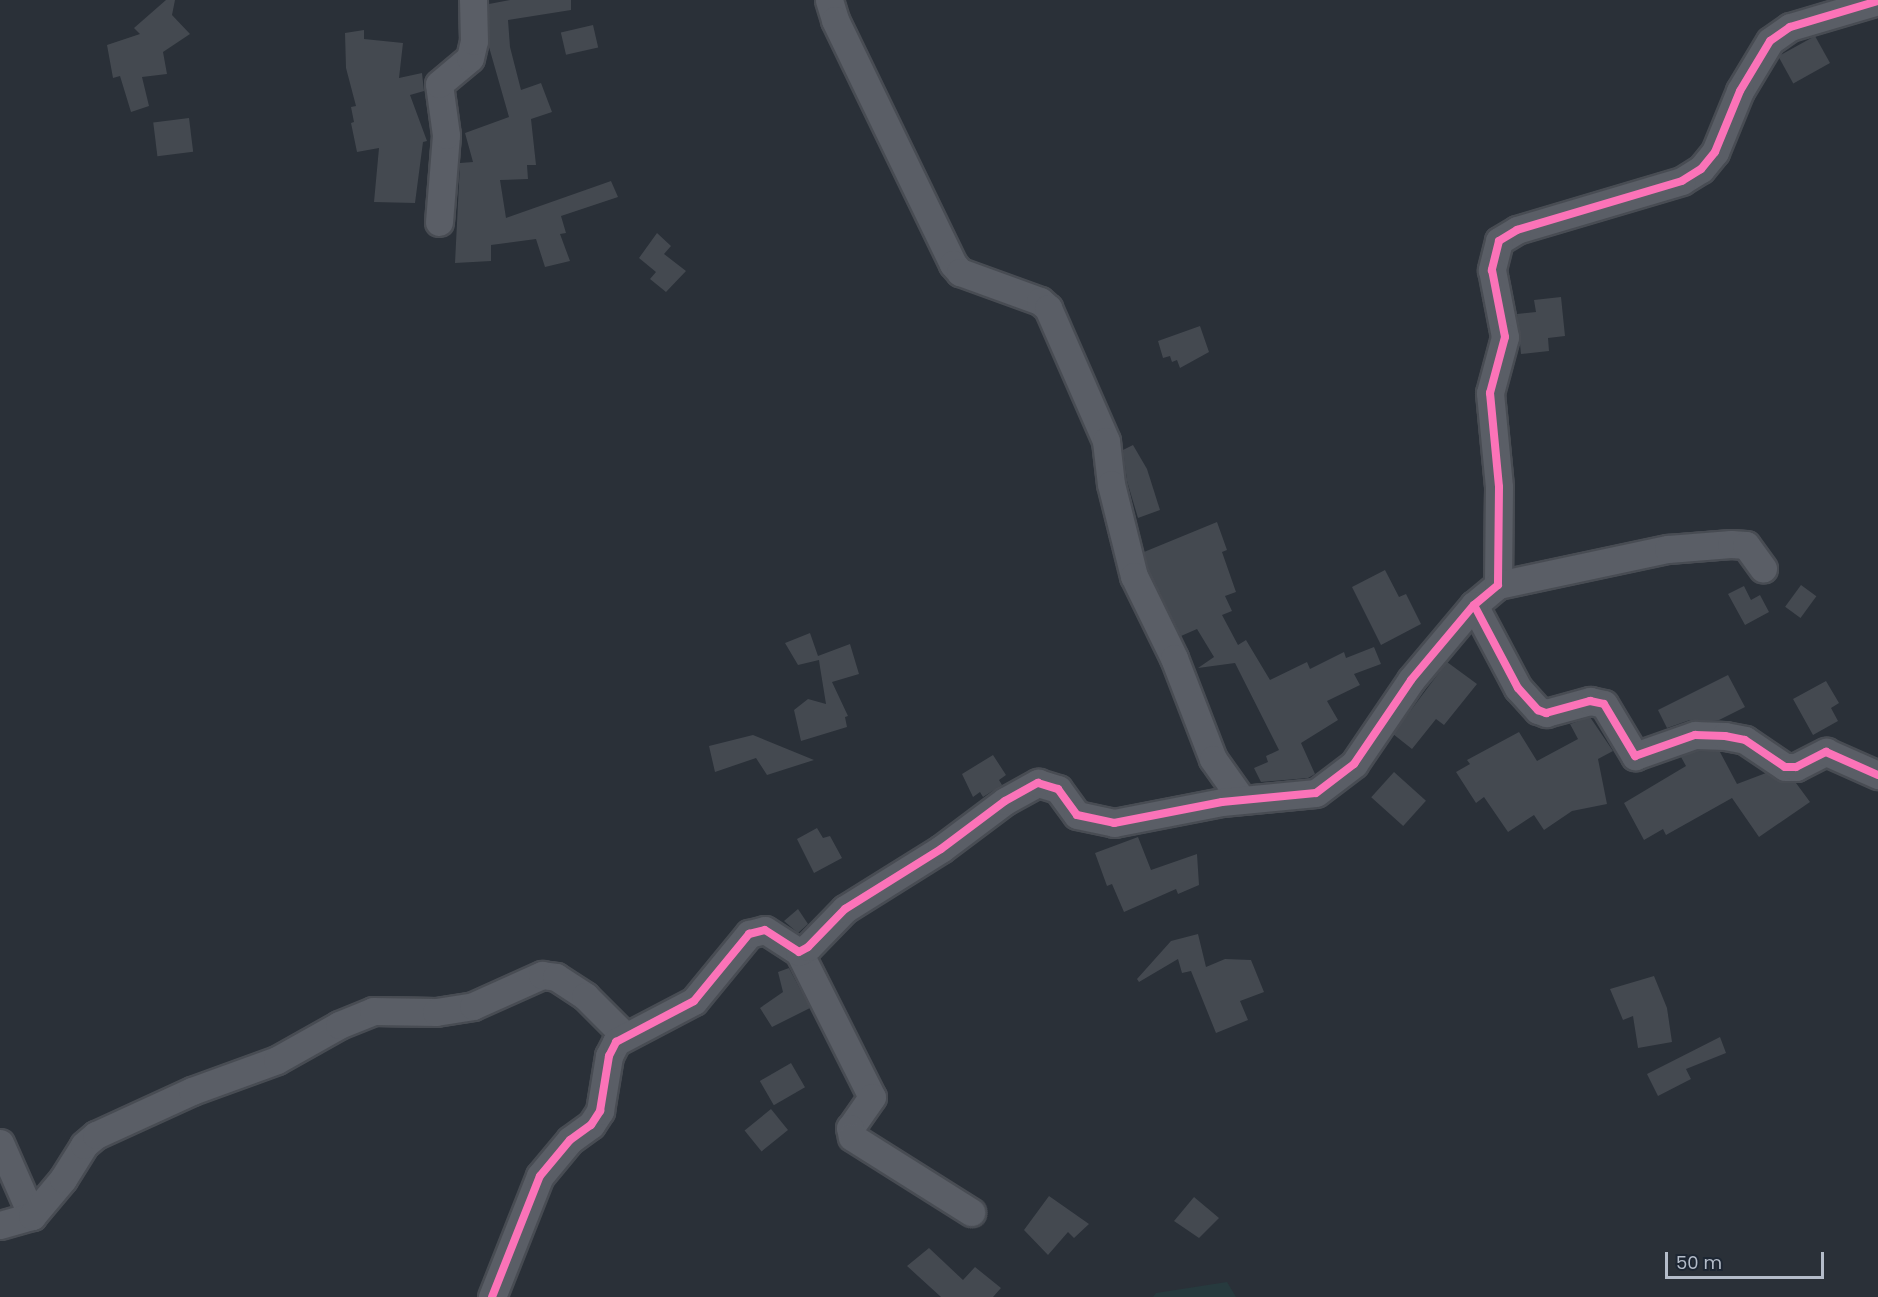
<!DOCTYPE html>
<style>
body{margin:0}
#map{position:relative;width:1878px;height:1297px;overflow:hidden;background:#2a3038;font-family:Poppins,sans-serif}
div>[style]{position:absolute}
[style*='--x']{left:calc(var(--x)*1px);top:calc(var(--y)*1px);width:calc(var(--w)*1px);rotate:calc(var(--a)*1deg)}
.green>*{inset:0;background:#273a3e}
.building>*{inset:0;background:#444950;transform-origin:0 0}
.roads{filter:drop-shadow(2px 0 #484c53) drop-shadow(-2px 0 #484c53) drop-shadow(0 2px #484c53) drop-shadow(0 -2px #484c53)}
.minor>*{height:27px;margin:-13.5px;padding:0 13.5px;transform-origin:13.5px;border-radius:13.5px;background:#5a5e66}
.cycleway>*{height:8px;margin:-4px;padding:0 4px;transform-origin:4px;border-radius:4px;background:#fb73b8}
span{translate:-50% -50%;white-space:nowrap;text-align:center;line-height:1.15;-webkit-text-stroke:6px #1d2633;paint-order:stroke}
.scale{position:absolute;left:1665px;top:1252px;width:159px;height:27px;box-sizing:border-box;border:3px solid #b4bcc9;border-top:0;padding-left:8px;font-size:18px;line-height:21px;white-space:nowrap;color:#b4bcc9;-webkit-text-stroke:4px #1d2633;paint-order:stroke}
</style>
<div id="map">
<div class="green">
<div style="clip-path:polygon(1227px 1282px,1236px 1297px,1153px 1297px,1156px 1293px)"></div>
</div>
<div class="building">
<div style="clip-path:polygon(166px 0,175px 0,172px 15px,190px 34px,163px 52px,167px 74px,142px 77px,149px 106px,131px 112px,120px 76px,113px 78px,107px 45px,140px 34px,134px 28px)"></div>
<div style="clip-path:polygon(510px 0,571px 0,571px 10px,508px 20px,510px 47px,521px 90px,541px 83px,552px 112px,531px 119px,536px 165px,527px 165px,528px 179px,500px 180px,506px 218px,611px 181px,618px 197px,561px 216px,566px 233px,560px 234px,570px 261px,545px 267px,536px 239px,491px 245px,491px 261px,455px 263px,460px 163px,473px 162px,465px 133px,509px 117px,489px 47px,489px 4px)"></div>
<div style="left:593px;top:25px;width:23px;height:33px;rotate:77deg"></div>
<div style="clip-path:polygon(364px 30px,364px 39px,403px 43px,399px 78px,422px 73px,424px 91px,410px 95px,427px 141px,423px 142px,415px 203px,374px 202px,379px 148px,357px 152px,351px 123px,354px 122px,351px 107px,356px 106px,346px 68px,345px 33px)"></div>
<div style="left:1815px;top:36px;width:31px;height:42px;rotate:61deg"></div>
<div style="left:189px;top:118px;width:34px;height:36px;rotate:83deg"></div>
<div style="clip-path:polygon(657px 233px,671px 246px,664px 254px,686px 271px,666px 292px,650px 279px,656px 272px,639px 258px)"></div>
<div style="clip-path:polygon(1561px 297px,1565px 336px,1548px 338px,1549px 351px,1521px 354px,1517px 314px,1536px 312px,1534px 300px)"></div>
<div style="clip-path:polygon(1200px 326px,1209px 352px,1180px 368px,1177px 360px,1172px 362px,1170px 356px,1163px 358px,1158px 341px)"></div>
<div style="clip-path:polygon(1133px 445px,1147px 469px,1160px 510px,1138px 518px,1127px 481px,1123px 450px)"></div>
<div style="clip-path:polygon(1217px 522px,1227px 550px,1222px 552px,1236px 592px,1225px 596px,1232px 611px,1222px 615px,1238px 645px,1246px 640px,1270px 680px,1307px 662px,1310px 669px,1344px 652px,1346px 658px,1374px 647px,1381px 664px,1354px 674px,1360px 685px,1327px 701px,1338px 720px,1301px 743px,1315px 774px,1308px 778px,1261px 782px,1254px 768px,1268px 762px,1266px 756px,1279px 750px,1235px 663px,1198px 668px,1214px 657px,1197px 629px,1181px 636px,1149px 571px,1144px 552px)"></div>
<div style="clip-path:polygon(1385px 570px,1399px 597px,1406px 594px,1421px 624px,1381px 645px,1352px 587px)"></div>
<div style="left:1801px;top:585px;width:19px;height:27px;rotate:36deg"></div>
<div style="clip-path:polygon(1744px 586px,1751px 600px,1760px 595px,1769px 612px,1745px 625px,1728px 594px)"></div>
<div style="clip-path:polygon(810px 633px,818px 656px,850px 644px,859px 674px,832px 682px,848px 716px,845px 717px,847px 727px,801px 741px,794px 710px,808px 699px,826px 704px,820px 667px,819px 660px,798px 665px,785px 643px)"></div>
<div style="clip-path:polygon(1447px 662px,1477px 684px,1444px 725px,1436px 719px,1412px 749px,1393px 734px)"></div>
<div style="clip-path:polygon(1728px 675px,1745px 707px,1719px 720px,1690px 720px,1667px 728px,1658px 710px)"></div>
<div style="clip-path:polygon(1826px 681px,1839px 703px,1831px 708px,1838px 721px,1813px 735px,1793px 699px)"></div>
<div style="clip-path:polygon(1590px 717px,1613px 751px,1598px 759px,1607px 804px,1572px 811px,1544px 830px,1534px 815px,1508px 832px,1484px 797px,1476px 803px,1456px 772px,1470px 764px,1467px 760px,1519px 732px,1537px 761px,1578px 739px,1570px 724px)"></div>
<div style="clip-path:polygon(753px 735px,814px 760px,767px 775px,756px 758px,715px 772px,709px 746px)"></div>
<div style="clip-path:polygon(1697px 751px,1720px 752px,1737px 784px,1766px 773px,1777px 780px,1796px 783px,1810px 802px,1759px 837px,1732px 798px,1666px 835px,1663px 829px,1644px 840px,1624px 803px,1686px 766px,1681px 757px)"></div>
<div style="clip-path:polygon(993px 755px,1006px 775px,999px 780px,1002px 785px,983px 797px,980px 792px,973px 797px,962px 774px)"></div>
<div style="left:1394px;top:772px;width:43px;height:34px;rotate:42deg"></div>
<div style="clip-path:polygon(817px 828px,823px 838px,830px 836px,842px 858px,814px 873px,797px 839px)"></div>
<div style="clip-path:polygon(1138px 837px,1151px 870px,1197px 854px,1199px 885px,1178px 894px,1176px 889px,1124px 912px,1112px 884px,1107px 886px,1095px 853px)"></div>
<div style="clip-path:polygon(798px 909px,808px 924px,798px 933px,784px 921px)"></div>
<div style="clip-path:polygon(1198px 934px,1206px 967px,1225px 959px,1251px 960px,1264px 992px,1240px 1001px,1248px 1020px,1216px 1033px,1191px 971px,1182px 973px,1178px 959px,1139px 982px,1137px 979px,1171px 941px)"></div>
<div style="clip-path:polygon(789px 968px,810px 1008px,772px 1027px,760px 1008px,783px 992px,778px 972px)"></div>
<div style="clip-path:polygon(1654px 976px,1667px 1008px,1672px 1042px,1638px 1048px,1633px 1016px,1623px 1020px,1610px 989px)"></div>
<div style="clip-path:polygon(1720px 1037px,1726px 1053px,1686px 1069px,1691px 1079px,1658px 1096px,1647px 1074px)"></div>
<div style="left:791px;top:1063px;width:28px;height:36px;rotate:60deg"></div>
<div style="left:771px;top:1109px;width:27px;height:34px;rotate:51deg"></div>
<div style="clip-path:polygon(1049px 1196px,1089px 1224px,1074px 1238px,1068px 1232px,1048px 1255px,1024px 1230px)"></div>
<div style="clip-path:polygon(1194px 1197px,1219px 1218px,1199px 1238px,1174px 1221px)"></div>
<div style="clip-path:polygon(929px 1248px,963px 1280px,975px 1267px,1001px 1288px,993px 1297px,941px 1297px,907px 1266px)"></div>
</div>
<div class="roads">
<div class="minor">
<div style="--x:829;--y:0;--w:21;--a:73"></div>
<div style="--x:835;--y:20;--w:271;--a:64.2"></div>
<div style="--x:953;--y:264;--w:11;--a:49"></div>
<div style="--x:960;--y:272;--w:85;--a:19.9"></div>
<div style="--x:1040;--y:301;--w:11;--a:41"></div>
<div style="--x:1048;--y:308;--w:145;--a:66.4"></div>
<div style="--x:1106;--y:441;--w:43;--a:83.4"></div>
<div style="--x:1111;--y:484;--w:95;--a:76"></div>
<div style="--x:1134;--y:576;--w:91;--a:64"></div>
<div style="--x:1174;--y:658;--w:108;--a:68.9"></div>
<div style="--x:1213;--y:759;--w:50;--a:54.7"></div>
<div style="--x:1878;--y:1;--w:92;--a:163.5"></div>
<div style="--x:1790;--y:27;--w:24;--a:145"></div>
<div style="--x:1770;--y:41;--w:58;--a:121"></div>
<div style="--x:1740;--y:91;--w:66;--a:112.3"></div>
<div style="--x:1715;--y:152;--w:22;--a:129"></div>
<div style="--x:1701;--y:169;--w:22;--a:148"></div>
<div style="--x:1682;--y:181;--w:172;--a:163.5"></div>
<div style="--x:1517;--y:230;--w:21;--a:149"></div>
<div style="--x:1499;--y:241;--w:30;--a:104"></div>
<div style="--x:1492;--y:270;--w:68;--a:79"></div>
<div style="--x:1505;--y:337;--w:58;--a:105"></div>
<div style="--x:1490;--y:393;--w:94;--a:84.5"></div>
<div style="--x:1499;--y:487;--w:98;--a:90.6"></div>
<div style="--x:1498;--y:585;--w:31;--a:140"></div>
<div style="--x:1474;--y:605;--w:94;--a:62.1"></div>
<div style="--x:1518;--y:688;--w:30;--a:48"></div>
<div style="--x:1538;--y:710;--w:9;--a:21"></div>
<div style="--x:1546;--y:713;--w:46;--a:-15.3"></div>
<div style="--x:1590;--y:701;--w:14;--a:12"></div>
<div style="--x:1604;--y:704;--w:61;--a:59.2"></div>
<div style="--x:1635;--y:756;--w:64;--a:-19.3"></div>
<div style="--x:1695;--y:735;--w:30;--a:2"></div>
<div style="--x:1725;--y:736;--w:20;--a:11"></div>
<div style="--x:1745;--y:740;--w:48;--a:34"></div>
<div style="--x:1785;--y:767;--w:11;--a:0"></div>
<div style="--x:1796;--y:767;--w:34;--a:-27"></div>
<div style="--x:1826;--y:752;--w:57;--a:23.9"></div>
<div style="--x:439;--y:222;--w:87;--a:-85.4"></div>
<div style="--x:446;--y:135;--w:51;--a:-97.8"></div>
<div style="--x:439;--y:84;--w:40;--a:-40"></div>
<div style="--x:470;--y:58;--w:17;--a:-77"></div>
<div style="--x:474;--y:41;--w:41;--a:-91.4"></div>
<div style="--x:1498;--y:585;--w:174;--a:-12"></div>
<div style="--x:1668;--y:549;--w:63;--a:-4.5"></div>
<div style="--x:1731;--y:544;--w:15;--a:4"></div>
<div style="--x:1746;--y:545;--w:29;--a:54"></div>
<div style="--x:799;--y:952;--w:162;--a:63.3"></div>
<div style="--x:872;--y:1097;--w:38;--a:125"></div>
<div style="--x:850;--y:1128;--w:9;--a:77"></div>
<div style="--x:852;--y:1137;--w:141;--a:32.2"></div>
<div style="--x:0;--y:1143;--w:80;--a:66.3"></div>
<div style="--x:0;--y:1225;--w:33;--a:-16"></div>
<div style="--x:32;--y:1216;--w:48;--a:-50"></div>
<div style="--x:63;--y:1179;--w:40;--a:-58"></div>
<div style="--x:84;--y:1145;--w:16;--a:-40"></div>
<div style="--x:96;--y:1135;--w:106;--a:-24.6"></div>
<div style="--x:192;--y:1091;--w:90;--a:-20"></div>
<div style="--x:277;--y:1060;--w:71;--a:-29.4"></div>
<div style="--x:339;--y:1025;--w:37;--a:-22"></div>
<div style="--x:373;--y:1011;--w:63;--a:0.9"></div>
<div style="--x:436;--y:1012;--w:37;--a:-9"></div>
<div style="--x:473;--y:1006;--w:76;--a:-24.2"></div>
<div style="--x:542;--y:975;--w:14;--a:8"></div>
<div style="--x:556;--y:977;--w:35;--a:33"></div>
<div style="--x:585;--y:996;--w:55;--a:45"></div>
<div style="--x:492;--y:1297;--w:130;--a:-68.4"></div>
<div style="--x:540;--y:1176;--w:47;--a:-50.2"></div>
<div style="--x:570;--y:1140;--w:26;--a:-36"></div>
<div style="--x:591;--y:1125;--w:17;--a:-57"></div>
<div style="--x:600;--y:1111;--w:56;--a:-80.7"></div>
<div style="--x:609;--y:1056;--w:16;--a:-63"></div>
<div style="--x:616;--y:1042;--w:88;--a:-27.7"></div>
<div style="--x:694;--y:1001;--w:87;--a:-50.6"></div>
<div style="--x:749;--y:934;--w:16;--a:-14"></div>
<div style="--x:765;--y:930;--w:40;--a:32.9"></div>
<div style="--x:799;--y:952;--w:10;--a:-29"></div>
<div style="--x:808;--y:947;--w:53;--a:-45.8"></div>
<div style="--x:845;--y:909;--w:113;--a:-32"></div>
<div style="--x:941;--y:849;--w:80;--a:-36.9"></div>
<div style="--x:1005;--y:801;--w:38;--a:-29"></div>
<div style="--x:1038;--y:783;--w:21;--a:17"></div>
<div style="--x:1058;--y:789;--w:32;--a:54"></div>
<div style="--x:1077;--y:815;--w:38;--a:12"></div>
<div style="--x:1114;--y:823;--w:110;--a:-11"></div>
<div style="--x:1222;--y:802;--w:94;--a:-5.5"></div>
<div style="--x:1316;--y:793;--w:48;--a:-37.3"></div>
<div style="--x:1354;--y:764;--w:102;--a:-55.8"></div>
<div style="--x:1411;--y:680;--w:98;--a:-50"></div>
</div>
</div>
<div class="cycleway">
<div style="--x:1878;--y:1;--w:92;--a:163.5"></div>
<div style="--x:1790;--y:27;--w:24;--a:145"></div>
<div style="--x:1770;--y:41;--w:58;--a:121"></div>
<div style="--x:1740;--y:91;--w:66;--a:112.3"></div>
<div style="--x:1715;--y:152;--w:22;--a:129"></div>
<div style="--x:1701;--y:169;--w:22;--a:148"></div>
<div style="--x:1682;--y:181;--w:172;--a:163.5"></div>
<div style="--x:1517;--y:230;--w:21;--a:149"></div>
<div style="--x:1499;--y:241;--w:30;--a:104"></div>
<div style="--x:1492;--y:270;--w:68;--a:79"></div>
<div style="--x:1505;--y:337;--w:58;--a:105"></div>
<div style="--x:1490;--y:393;--w:94;--a:84.5"></div>
<div style="--x:1499;--y:487;--w:98;--a:90.6"></div>
<div style="--x:1498;--y:585;--w:31;--a:140"></div>
<div style="--x:1474;--y:605;--w:94;--a:62.1"></div>
<div style="--x:1518;--y:688;--w:30;--a:48"></div>
<div style="--x:1538;--y:710;--w:9;--a:21"></div>
<div style="--x:1546;--y:713;--w:46;--a:-15.3"></div>
<div style="--x:1590;--y:701;--w:14;--a:12"></div>
<div style="--x:1604;--y:704;--w:61;--a:59.2"></div>
<div style="--x:1635;--y:756;--w:64;--a:-19.3"></div>
<div style="--x:1695;--y:735;--w:30;--a:2"></div>
<div style="--x:1725;--y:736;--w:20;--a:11"></div>
<div style="--x:1745;--y:740;--w:48;--a:34"></div>
<div style="--x:1785;--y:767;--w:11;--a:0"></div>
<div style="--x:1796;--y:767;--w:34;--a:-27"></div>
<div style="--x:1826;--y:752;--w:57;--a:23.9"></div>
<div style="--x:492;--y:1297;--w:130;--a:-68.4"></div>
<div style="--x:540;--y:1176;--w:47;--a:-50.2"></div>
<div style="--x:570;--y:1140;--w:26;--a:-36"></div>
<div style="--x:591;--y:1125;--w:17;--a:-57"></div>
<div style="--x:600;--y:1111;--w:56;--a:-80.7"></div>
<div style="--x:609;--y:1056;--w:16;--a:-63"></div>
<div style="--x:616;--y:1042;--w:88;--a:-27.7"></div>
<div style="--x:694;--y:1001;--w:87;--a:-50.6"></div>
<div style="--x:749;--y:934;--w:16;--a:-14"></div>
<div style="--x:765;--y:930;--w:40;--a:32.9"></div>
<div style="--x:799;--y:952;--w:10;--a:-29"></div>
<div style="--x:808;--y:947;--w:53;--a:-45.8"></div>
<div style="--x:845;--y:909;--w:113;--a:-32"></div>
<div style="--x:941;--y:849;--w:80;--a:-36.9"></div>
<div style="--x:1005;--y:801;--w:38;--a:-29"></div>
<div style="--x:1038;--y:783;--w:21;--a:17"></div>
<div style="--x:1058;--y:789;--w:32;--a:54"></div>
<div style="--x:1077;--y:815;--w:38;--a:12"></div>
<div style="--x:1114;--y:823;--w:110;--a:-11"></div>
<div style="--x:1222;--y:802;--w:94;--a:-5.5"></div>
<div style="--x:1316;--y:793;--w:48;--a:-37.3"></div>
<div style="--x:1354;--y:764;--w:102;--a:-55.8"></div>
<div style="--x:1411;--y:680;--w:98;--a:-50"></div>
</div>
<div class="scale">50 m</div>
</div>
